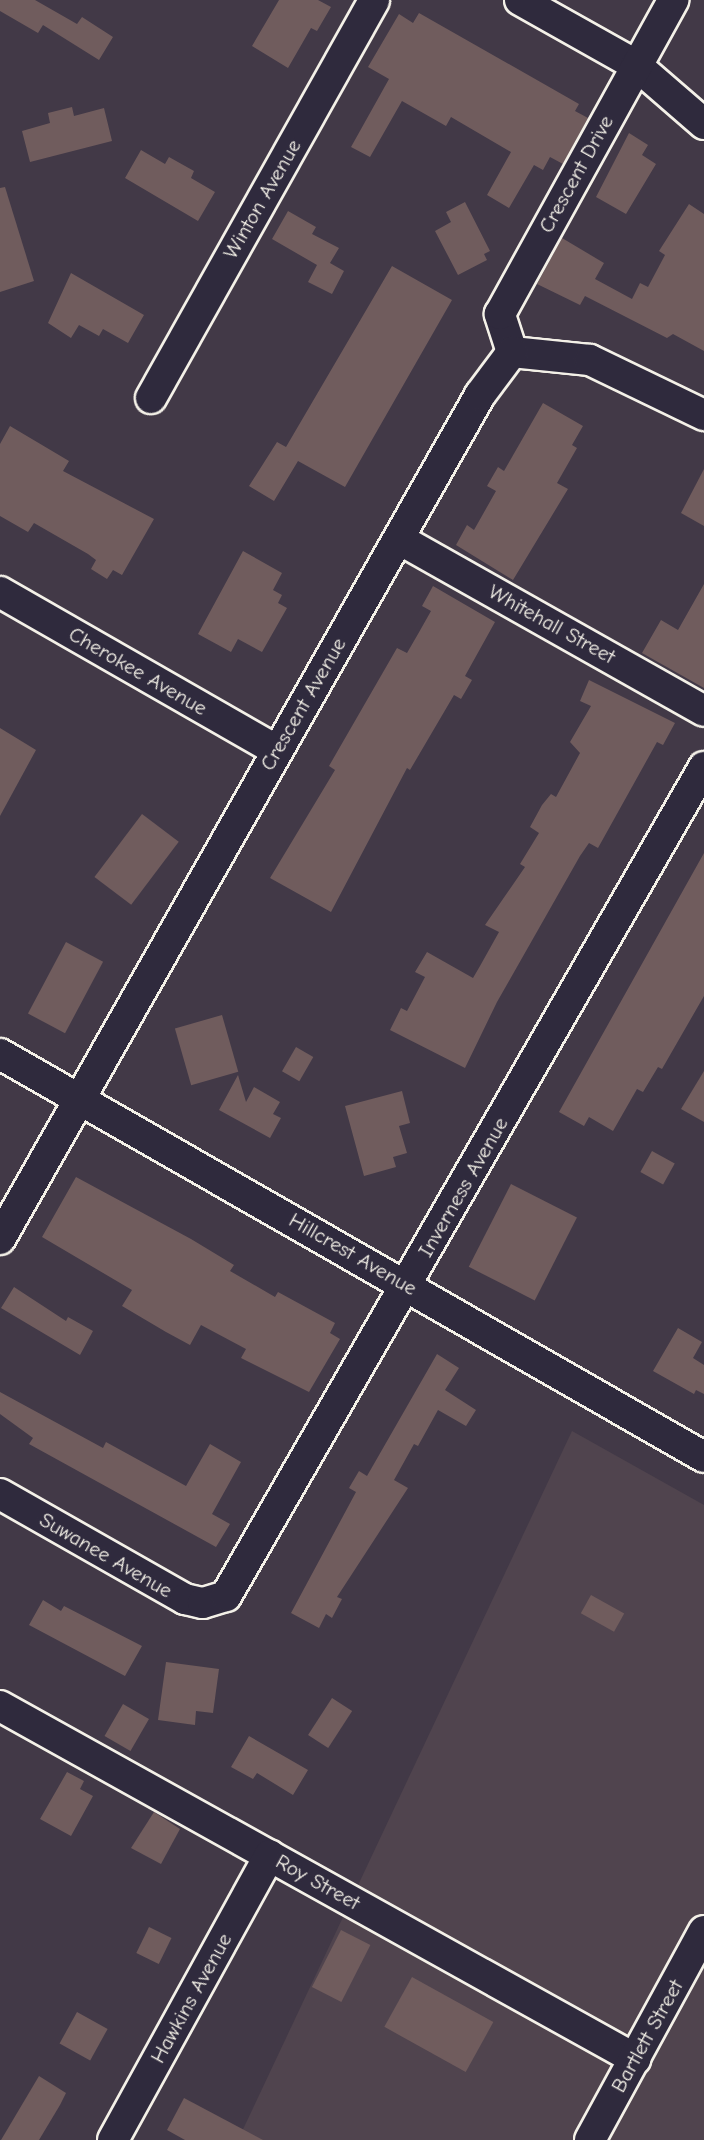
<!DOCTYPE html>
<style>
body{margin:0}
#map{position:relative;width:704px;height:2140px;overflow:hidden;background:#423947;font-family:"Comic Neue",sans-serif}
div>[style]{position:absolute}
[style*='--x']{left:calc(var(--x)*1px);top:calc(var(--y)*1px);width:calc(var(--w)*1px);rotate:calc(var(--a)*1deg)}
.built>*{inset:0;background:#50444e}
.building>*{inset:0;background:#705c5d;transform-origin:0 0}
.roads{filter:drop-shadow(2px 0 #f4f1e8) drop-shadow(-2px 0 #f4f1e8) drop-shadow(0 2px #f4f1e8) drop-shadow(0 -2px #f4f1e8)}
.minor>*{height:30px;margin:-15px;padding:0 15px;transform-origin:15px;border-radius:15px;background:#2f2a3d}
span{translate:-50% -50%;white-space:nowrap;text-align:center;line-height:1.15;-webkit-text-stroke:6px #2f2a3d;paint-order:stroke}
.street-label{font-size:21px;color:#f4f1e8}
</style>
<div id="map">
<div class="built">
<div style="clip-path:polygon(572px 1431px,704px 1505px,704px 2140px,238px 2140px)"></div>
</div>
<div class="building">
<div style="clip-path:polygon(0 0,35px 0,77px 24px,82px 17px,113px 37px,99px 60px,43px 25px,38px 33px,0 11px)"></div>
<div style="clip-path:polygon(279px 0,318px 0,331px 7px,317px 31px,311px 28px,288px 68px,252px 46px)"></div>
<div style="clip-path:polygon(419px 13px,579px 104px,575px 111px,588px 118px,563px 164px,550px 157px,543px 170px,534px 165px,509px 208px,487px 195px,511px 152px,451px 117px,446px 126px,402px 101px,370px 157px,351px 147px,389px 79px,368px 67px,399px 14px,413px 23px)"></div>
<div style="clip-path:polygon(72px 107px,74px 116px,104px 108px,112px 141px,30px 162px,22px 131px,50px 123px,48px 113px)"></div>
<div style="clip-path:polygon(629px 133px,648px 145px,642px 155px,656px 164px,626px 214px,596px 197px)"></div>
<div style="clip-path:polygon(141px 150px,165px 164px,169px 157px,194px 171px,191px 178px,215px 192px,198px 221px,125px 178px)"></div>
<div style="clip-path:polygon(5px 187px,34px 281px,0 292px,0 188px)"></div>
<div style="clip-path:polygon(465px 202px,490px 251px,484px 254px,487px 260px,458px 275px,435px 231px,451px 222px,446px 212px)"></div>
<div style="clip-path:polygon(689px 204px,704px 214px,704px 351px,673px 334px,667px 338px,585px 296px,580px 305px,537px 284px,562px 238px,604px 263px,595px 279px,632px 299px,640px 283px,648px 287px,665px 255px,659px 251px)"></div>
<div style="clip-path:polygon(288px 211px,316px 227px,312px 234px,339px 248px,330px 263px,344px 271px,332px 294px,308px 282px,317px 265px,272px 239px)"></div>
<div style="clip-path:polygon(392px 266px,452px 300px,345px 487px,298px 461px,274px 501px,249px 486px,277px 442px,286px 447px)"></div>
<div style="clip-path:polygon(71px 273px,144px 315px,128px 343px,103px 329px,99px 336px,79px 325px,71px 338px,48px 323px)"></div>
<div style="clip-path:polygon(543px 403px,583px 426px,572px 445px,577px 448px,557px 483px,568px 489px,513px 580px,456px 545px,467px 525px,474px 530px,496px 491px,487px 486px,498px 467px,504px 471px)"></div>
<div style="clip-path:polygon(10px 426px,69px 461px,63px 471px,154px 519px,122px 575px,113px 570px,107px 579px,91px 569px,96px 560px,88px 554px,34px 523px,28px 532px,0 516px,0 444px)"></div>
<div style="clip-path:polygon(704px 469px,704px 526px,681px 513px)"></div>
<div style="clip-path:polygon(243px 551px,282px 573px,273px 590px,282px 595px,278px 603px,287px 608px,262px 652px,238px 639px,231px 652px,198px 634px)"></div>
<div style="clip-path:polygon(704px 584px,704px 688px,642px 653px,661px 620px,678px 630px)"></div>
<div style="clip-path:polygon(433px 586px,495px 622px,465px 676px,472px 680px,461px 699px,454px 695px,410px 770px,407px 768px,331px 912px,270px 878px,335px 770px,329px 766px,397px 648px,407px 653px,418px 634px,431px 611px,422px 606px)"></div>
<div style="clip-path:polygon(589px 680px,675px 723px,663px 745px,657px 742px,598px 848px,589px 843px,580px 856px,497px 1002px,465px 1068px,390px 1030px,401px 1008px,407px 1011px,425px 977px,415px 972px,427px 952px,473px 978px,480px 966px,499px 932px,485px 925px,525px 867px,520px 864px,539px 833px,530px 827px,542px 805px,551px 794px,556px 797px,580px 753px,570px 742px,591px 706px,580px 701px)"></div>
<div style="clip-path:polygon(0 728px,36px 750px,0 816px)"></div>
<div style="left:142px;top:814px;width:46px;height:79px;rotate:37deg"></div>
<div style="clip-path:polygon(704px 853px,704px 996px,662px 1069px,658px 1067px,643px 1092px,637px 1089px,613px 1131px,589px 1117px,584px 1126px,559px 1112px)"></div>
<div style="left:66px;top:942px;width:42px;height:81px;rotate:28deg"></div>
<div style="left:222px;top:1015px;width:59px;height:49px;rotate:74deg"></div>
<div style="left:296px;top:1047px;width:20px;height:28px;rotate:30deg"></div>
<div style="clip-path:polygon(704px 1071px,704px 1122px,681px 1109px)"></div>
<div style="clip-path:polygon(238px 1075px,246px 1102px,254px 1087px,280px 1102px,273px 1114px,281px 1118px,270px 1138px,219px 1110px)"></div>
<div style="clip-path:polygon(402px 1091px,410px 1123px,399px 1126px,407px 1153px,393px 1157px,396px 1167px,364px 1176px,345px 1106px)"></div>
<div style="left:652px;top:1151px;width:26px;height:24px;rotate:29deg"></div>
<div style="clip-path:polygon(76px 1177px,191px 1239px,234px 1265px,230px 1271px,275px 1297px,278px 1292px,335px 1323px,330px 1333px,340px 1339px,309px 1392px,241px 1358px,246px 1349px,201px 1325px,190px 1345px,166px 1332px,122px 1306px,132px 1290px,42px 1237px)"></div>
<div style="left:511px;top:1184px;width:74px;height:93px;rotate:27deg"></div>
<div style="clip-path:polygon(14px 1287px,66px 1321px,68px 1317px,93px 1331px,80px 1355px,1px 1308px)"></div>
<div style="clip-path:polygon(678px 1328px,702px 1342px,693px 1358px,704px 1365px,704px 1394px,696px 1390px,694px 1394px,653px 1371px)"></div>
<div style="clip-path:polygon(437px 1354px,459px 1368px,445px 1390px,476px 1410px,466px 1426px,438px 1410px,418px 1446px,414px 1444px,394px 1480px,408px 1488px,337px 1597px,342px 1599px,332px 1618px,326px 1614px,319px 1628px,291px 1613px,356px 1492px,349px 1488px,359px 1471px,367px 1476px)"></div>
<div style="clip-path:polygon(0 1392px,103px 1448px,106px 1442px,186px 1486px,210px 1444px,241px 1462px,212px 1514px,230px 1524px,216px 1547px,29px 1444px,33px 1438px,0 1414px)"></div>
<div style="left:591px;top:1595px;width:38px;height:21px;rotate:29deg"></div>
<div style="clip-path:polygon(43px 1600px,61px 1611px,64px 1606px,142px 1646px,125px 1676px,29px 1625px)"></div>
<div style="clip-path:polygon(166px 1662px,219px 1669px,213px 1713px,196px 1711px,195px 1725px,158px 1720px)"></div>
<div style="left:332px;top:1698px;width:24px;height:44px;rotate:33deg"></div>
<div style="left:123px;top:1704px;width:30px;height:37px;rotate:30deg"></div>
<div style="clip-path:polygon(249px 1736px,308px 1770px,293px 1795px,257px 1773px,253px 1779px,231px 1767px)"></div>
<div style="clip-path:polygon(67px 1772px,84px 1781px,80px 1789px,93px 1796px,71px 1836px,40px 1819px)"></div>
<div style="clip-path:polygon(154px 1812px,180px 1829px,161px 1864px,131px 1848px)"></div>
<div style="left:149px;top:1927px;width:25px;height:29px;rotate:26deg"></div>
<div style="left:341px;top:1930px;width:33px;height:64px;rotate:27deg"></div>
<div style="left:412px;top:1977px;width:93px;height:57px;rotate:29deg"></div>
<div style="left:77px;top:2012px;width:35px;height:36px;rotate:29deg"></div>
<div style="clip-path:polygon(39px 2076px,66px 2093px,60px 2105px,39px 2140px,1px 2140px)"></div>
<div style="clip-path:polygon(184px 2098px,263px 2140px,185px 2140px,167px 2130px)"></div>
</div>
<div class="roads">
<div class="minor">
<div style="--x:520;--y:0;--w:133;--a:29.3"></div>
<div style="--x:636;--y:65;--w:90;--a:40.9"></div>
<div style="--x:512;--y:352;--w:40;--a:-108"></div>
<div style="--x:500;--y:314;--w:359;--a:-61.1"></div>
<div style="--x:512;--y:352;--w:78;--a:5.9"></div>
<div style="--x:590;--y:360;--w:127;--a:25.8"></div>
<div style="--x:151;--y:398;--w:456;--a:-60.7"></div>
<div style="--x:399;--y:539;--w:350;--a:29.4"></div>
<div style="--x:0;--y:592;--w:318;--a:29.8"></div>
<div style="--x:0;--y:1054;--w:811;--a:29.79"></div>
<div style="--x:0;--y:1239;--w:971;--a:-60.37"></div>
<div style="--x:480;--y:395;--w:54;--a:-53.3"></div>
<div style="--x:0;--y:1494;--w:213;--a:29.6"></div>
<div style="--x:185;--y:1599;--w:18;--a:13"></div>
<div style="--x:203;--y:1603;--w:24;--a:-17"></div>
<div style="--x:226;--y:1596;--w:957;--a:-60.03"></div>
<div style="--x:0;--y:1706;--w:727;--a:29.07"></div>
<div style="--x:113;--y:2140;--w:325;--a:-61.2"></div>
<div style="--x:590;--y:2140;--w:238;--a:-61.4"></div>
</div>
</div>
<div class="street-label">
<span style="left:576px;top:174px;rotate:-61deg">Crescent Drive</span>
<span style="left:262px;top:199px;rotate:-60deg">Winton Avenue</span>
<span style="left:552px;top:624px;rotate:29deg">Whitehall Street</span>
<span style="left:138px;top:671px;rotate:30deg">Cherokee Avenue</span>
<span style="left:303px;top:704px;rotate:-60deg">Crescent Avenue</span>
<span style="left:463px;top:1187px;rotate:-60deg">Inverness Avenue</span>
<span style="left:353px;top:1254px;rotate:30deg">Hillcrest Avenue</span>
<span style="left:106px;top:1555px;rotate:30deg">Suwanee Avenue</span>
<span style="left:318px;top:1882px;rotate:29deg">Roy Street</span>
<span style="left:191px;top:1998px;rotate:-61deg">Hawkins Avenue</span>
<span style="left:647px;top:2036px;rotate:-61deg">Bartlett Street</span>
</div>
</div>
